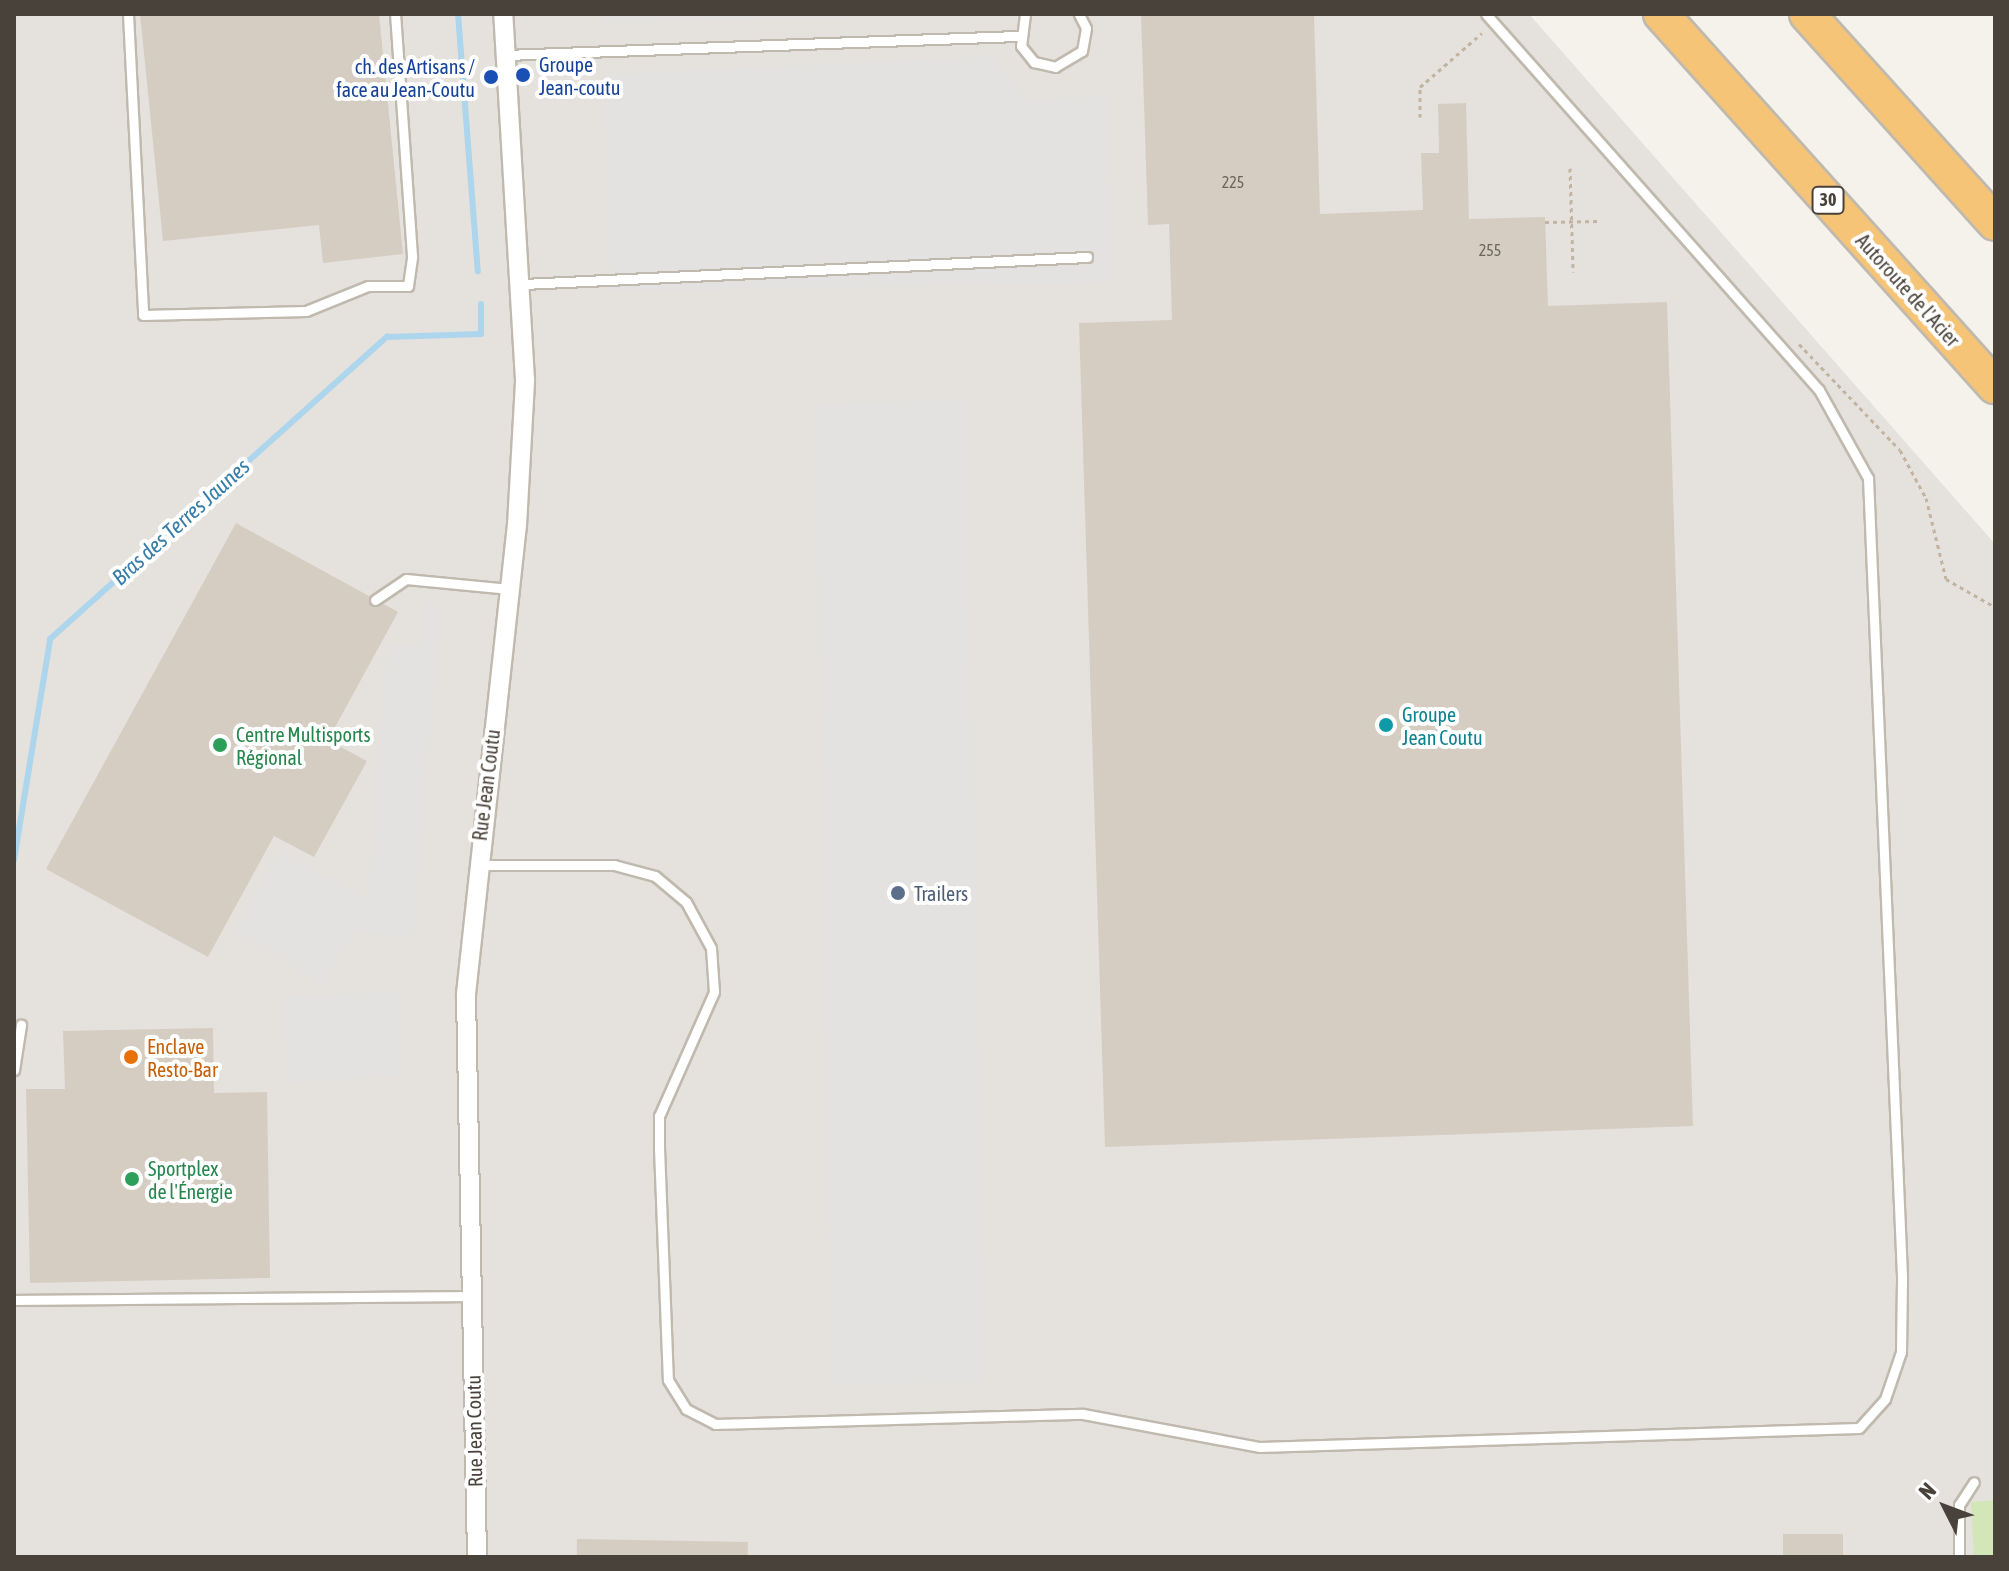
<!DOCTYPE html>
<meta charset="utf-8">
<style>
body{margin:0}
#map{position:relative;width:2009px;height:1571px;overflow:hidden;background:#f5f2ec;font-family:"Asap Condensed",sans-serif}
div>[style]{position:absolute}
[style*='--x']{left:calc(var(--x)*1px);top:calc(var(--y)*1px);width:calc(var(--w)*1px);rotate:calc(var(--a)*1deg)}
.industrial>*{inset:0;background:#e5e1dd}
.green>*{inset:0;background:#d3e6b7}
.parking>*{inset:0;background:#e4e2e0;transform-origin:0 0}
.stream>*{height:6px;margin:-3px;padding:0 3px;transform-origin:3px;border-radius:3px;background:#add6ed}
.building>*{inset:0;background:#d6cdc2;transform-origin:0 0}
.path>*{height:3px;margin-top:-1.5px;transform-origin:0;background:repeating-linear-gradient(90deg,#c1b4a1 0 4px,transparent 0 8px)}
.roads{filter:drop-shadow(2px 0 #c0b9ae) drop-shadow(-2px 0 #c0b9ae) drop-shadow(0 2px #c0b9ae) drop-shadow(0 -2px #c0b9ae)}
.service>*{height:9px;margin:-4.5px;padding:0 4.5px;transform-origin:4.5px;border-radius:4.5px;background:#fff}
.minor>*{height:18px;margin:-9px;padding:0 9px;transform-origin:9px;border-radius:9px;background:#fff}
.motorway>*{height:34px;margin:-17px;padding:0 17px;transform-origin:17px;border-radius:17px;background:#f5c476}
.dots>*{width:22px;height:22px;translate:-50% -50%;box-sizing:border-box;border:4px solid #fff;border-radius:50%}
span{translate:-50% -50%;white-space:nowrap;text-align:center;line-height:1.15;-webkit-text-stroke:8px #fff;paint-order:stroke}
.number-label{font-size:16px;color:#6c655c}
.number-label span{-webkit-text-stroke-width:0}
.shield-label span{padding:2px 6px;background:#fff;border:2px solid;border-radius:6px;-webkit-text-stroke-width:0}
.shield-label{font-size:18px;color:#49423a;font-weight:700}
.transit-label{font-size:20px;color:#164399}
.left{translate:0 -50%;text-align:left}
.right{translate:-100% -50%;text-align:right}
.street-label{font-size:20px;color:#49423a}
.culture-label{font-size:20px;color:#0d838f}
.leisure-label{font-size:20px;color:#27864d}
.service-label{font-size:20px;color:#4e5e75}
.food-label{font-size:20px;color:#c56008}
.water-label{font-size:22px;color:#367da8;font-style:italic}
.frame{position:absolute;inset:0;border:16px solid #49423a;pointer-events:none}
.north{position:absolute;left:1905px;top:1467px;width:80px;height:80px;-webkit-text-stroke:6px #fff;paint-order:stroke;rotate:312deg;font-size:22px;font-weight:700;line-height:32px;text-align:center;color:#49423a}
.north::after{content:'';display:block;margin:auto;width:28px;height:36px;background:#49423a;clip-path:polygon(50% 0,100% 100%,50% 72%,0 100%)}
</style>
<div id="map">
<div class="industrial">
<div style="clip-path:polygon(14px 14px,1529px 14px,1995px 544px,1995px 1557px,14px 1557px)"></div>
</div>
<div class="green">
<div style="clip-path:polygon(1995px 1500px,1995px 1557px,1974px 1557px,1971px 1502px)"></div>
</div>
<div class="parking">
<div style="clip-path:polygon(602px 14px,996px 14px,602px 23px)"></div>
<div style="clip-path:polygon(995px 56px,1027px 99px,1109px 96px,1113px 283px,610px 291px,603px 75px)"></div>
<div style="left:968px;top:400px;width:982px;height:154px;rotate:89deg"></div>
<div style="clip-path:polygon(422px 604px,442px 606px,414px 937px,356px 933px,325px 986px,233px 933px,280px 849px,367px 898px,387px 644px,418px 647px)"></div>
<div style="left:399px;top:991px;width:85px;height:117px;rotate:87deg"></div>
</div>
<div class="stream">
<div style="--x:458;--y:14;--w:258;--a:85.6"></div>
<div style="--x:14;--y:860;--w:224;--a:-80.7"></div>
<div style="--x:50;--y:639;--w:453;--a:-41.9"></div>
<div style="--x:387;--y:337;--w:94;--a:-1.8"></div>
<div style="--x:481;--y:334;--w:30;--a:-90"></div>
</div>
<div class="building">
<div style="clip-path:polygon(140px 14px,379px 14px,403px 254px,323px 263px,319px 225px,163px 241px)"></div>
<div style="clip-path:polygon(1141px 14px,1314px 14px,1320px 214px,1423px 210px,1421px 153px,1439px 153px,1438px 104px,1466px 103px,1469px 219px,1545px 217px,1548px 306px,1667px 302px,1693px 1126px,1105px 1147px,1079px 323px,1172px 320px,1169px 224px,1148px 225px)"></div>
<div style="clip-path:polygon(236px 523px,398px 612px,328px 740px,367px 761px,314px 857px,274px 836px,208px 957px,46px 869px)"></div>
<div style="clip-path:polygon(213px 1028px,214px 1093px,267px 1092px,270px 1278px,30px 1283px,26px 1089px,65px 1089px,63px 1031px)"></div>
<div style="left:1783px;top:1534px;width:60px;height:23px"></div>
<div style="left:577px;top:1539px;width:171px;height:18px;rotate:1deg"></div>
</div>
<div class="path">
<div style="--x:1420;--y:117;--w:30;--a:-90"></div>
<div style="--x:1420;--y:87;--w:82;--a:-41.1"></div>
<div style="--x:1570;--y:168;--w:104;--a:88.3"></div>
<div style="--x:1545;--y:222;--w:54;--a:-1.1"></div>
<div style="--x:1799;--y:344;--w:146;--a:46.4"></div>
<div style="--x:1900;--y:450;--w:55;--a:61.6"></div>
<div style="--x:1926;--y:498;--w:83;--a:76.1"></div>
<div style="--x:1946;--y:579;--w:56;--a:29.7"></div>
</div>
<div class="roads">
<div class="service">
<div style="--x:128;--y:14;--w:301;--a:87.1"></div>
<div style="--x:143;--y:315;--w:163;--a:-1.4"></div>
<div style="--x:306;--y:311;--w:67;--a:-22"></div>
<div style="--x:368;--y:286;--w:40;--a:0"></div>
<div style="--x:408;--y:286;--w:30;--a:-82"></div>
<div style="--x:412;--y:256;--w:243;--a:-94"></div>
<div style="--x:1025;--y:14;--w:32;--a:97"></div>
<div style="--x:1021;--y:46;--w:21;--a:51"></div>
<div style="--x:1034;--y:62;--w:22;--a:13"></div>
<div style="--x:1055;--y:67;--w:31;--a:-31"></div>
<div style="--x:1082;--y:51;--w:23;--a:-80"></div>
<div style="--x:1086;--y:28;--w:16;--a:-117"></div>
<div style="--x:506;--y:55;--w:512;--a:-2.13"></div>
<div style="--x:523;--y:284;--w:565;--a:-2.74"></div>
<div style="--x:375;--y:600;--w:37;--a:-34"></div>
<div style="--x:406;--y:579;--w:104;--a:5.5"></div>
<div style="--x:480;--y:865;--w:134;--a:0"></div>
<div style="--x:614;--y:865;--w:42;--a:15"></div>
<div style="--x:655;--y:876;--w:40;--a:40"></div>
<div style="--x:686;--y:902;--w:52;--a:61.5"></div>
<div style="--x:711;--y:948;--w:44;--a:86.1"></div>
<div style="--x:714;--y:992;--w:136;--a:113.9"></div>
<div style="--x:659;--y:1116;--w:32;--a:90"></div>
<div style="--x:659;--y:1148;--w:232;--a:87.8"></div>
<div style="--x:668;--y:1380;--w:34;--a:58"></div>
<div style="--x:686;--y:1409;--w:33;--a:27"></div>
<div style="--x:715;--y:1424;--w:368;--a:-1.6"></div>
<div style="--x:1083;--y:1414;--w:180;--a:10.6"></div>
<div style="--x:1260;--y:1447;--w:599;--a:-1.82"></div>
<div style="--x:1859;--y:1428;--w:39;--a:-48"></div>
<div style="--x:1885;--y:1399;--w:50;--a:-71.2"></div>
<div style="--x:1901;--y:1352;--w:76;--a:-89.2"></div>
<div style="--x:1902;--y:1276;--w:799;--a:-92.44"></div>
<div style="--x:1868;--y:478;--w:101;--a:-119.1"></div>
<div style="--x:1819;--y:390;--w:502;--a:-131.53"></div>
<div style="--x:14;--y:1070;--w:46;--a:-81.2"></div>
<div style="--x:14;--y:1300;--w:456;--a:-0.5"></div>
<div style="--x:1959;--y:1557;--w:52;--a:-90"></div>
<div style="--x:1959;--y:1505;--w:27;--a:-57"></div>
</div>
<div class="minor">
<div style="--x:477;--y:1557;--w:563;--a:-91.12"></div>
<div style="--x:466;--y:994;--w:472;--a:-83.8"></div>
<div style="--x:517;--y:525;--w:145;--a:-86.8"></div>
<div style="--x:525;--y:380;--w:367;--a:-93.4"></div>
</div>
<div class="motorway">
<div style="--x:1661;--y:14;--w:500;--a:48.1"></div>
<div style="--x:1807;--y:14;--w:281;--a:48"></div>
</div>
</div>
<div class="dots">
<div style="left:523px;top:75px;background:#1a4fb4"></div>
<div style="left:491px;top:77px;background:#1a4fb4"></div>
<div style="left:1386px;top:725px;background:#0f9aa8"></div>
<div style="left:220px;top:745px;background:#2e9e5b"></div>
<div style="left:898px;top:893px;background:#5c6f8a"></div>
<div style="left:131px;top:1057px;background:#e8710a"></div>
<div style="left:132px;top:1179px;background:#2e9e5b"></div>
</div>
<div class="number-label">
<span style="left:1233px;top:182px">225</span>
<span style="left:1490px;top:250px">255</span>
</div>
<div class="shield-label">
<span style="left:1828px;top:200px">30</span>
</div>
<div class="transit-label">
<span class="left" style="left:539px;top:76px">Groupe<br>Jean-coutu</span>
<span class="right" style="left:475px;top:78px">ch. des Artisans /<br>face au Jean-Coutu</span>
</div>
<div class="street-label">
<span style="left:1908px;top:290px;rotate:48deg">Autoroute de l'Acier</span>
<span style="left:486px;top:785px;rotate:-83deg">Rue Jean Coutu</span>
<span style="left:474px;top:1431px;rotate:-91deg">Rue Jean Coutu</span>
</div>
<div class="culture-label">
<span class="left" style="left:1402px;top:726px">Groupe<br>Jean Coutu</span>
</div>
<div class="leisure-label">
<span class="left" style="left:236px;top:746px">Centre Multisports<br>Régional</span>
<span class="left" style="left:148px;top:1180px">Sportplex<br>de l'Énergie</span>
</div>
<div class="service-label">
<span class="left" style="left:914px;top:893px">Trailers</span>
</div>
<div class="food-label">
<span class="left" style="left:147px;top:1058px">Enclave<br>Resto-Bar</span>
</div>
<div class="water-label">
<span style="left:181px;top:522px;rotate:-42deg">Bras des Terres Jaunes</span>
</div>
<div class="frame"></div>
<div class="north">N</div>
</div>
